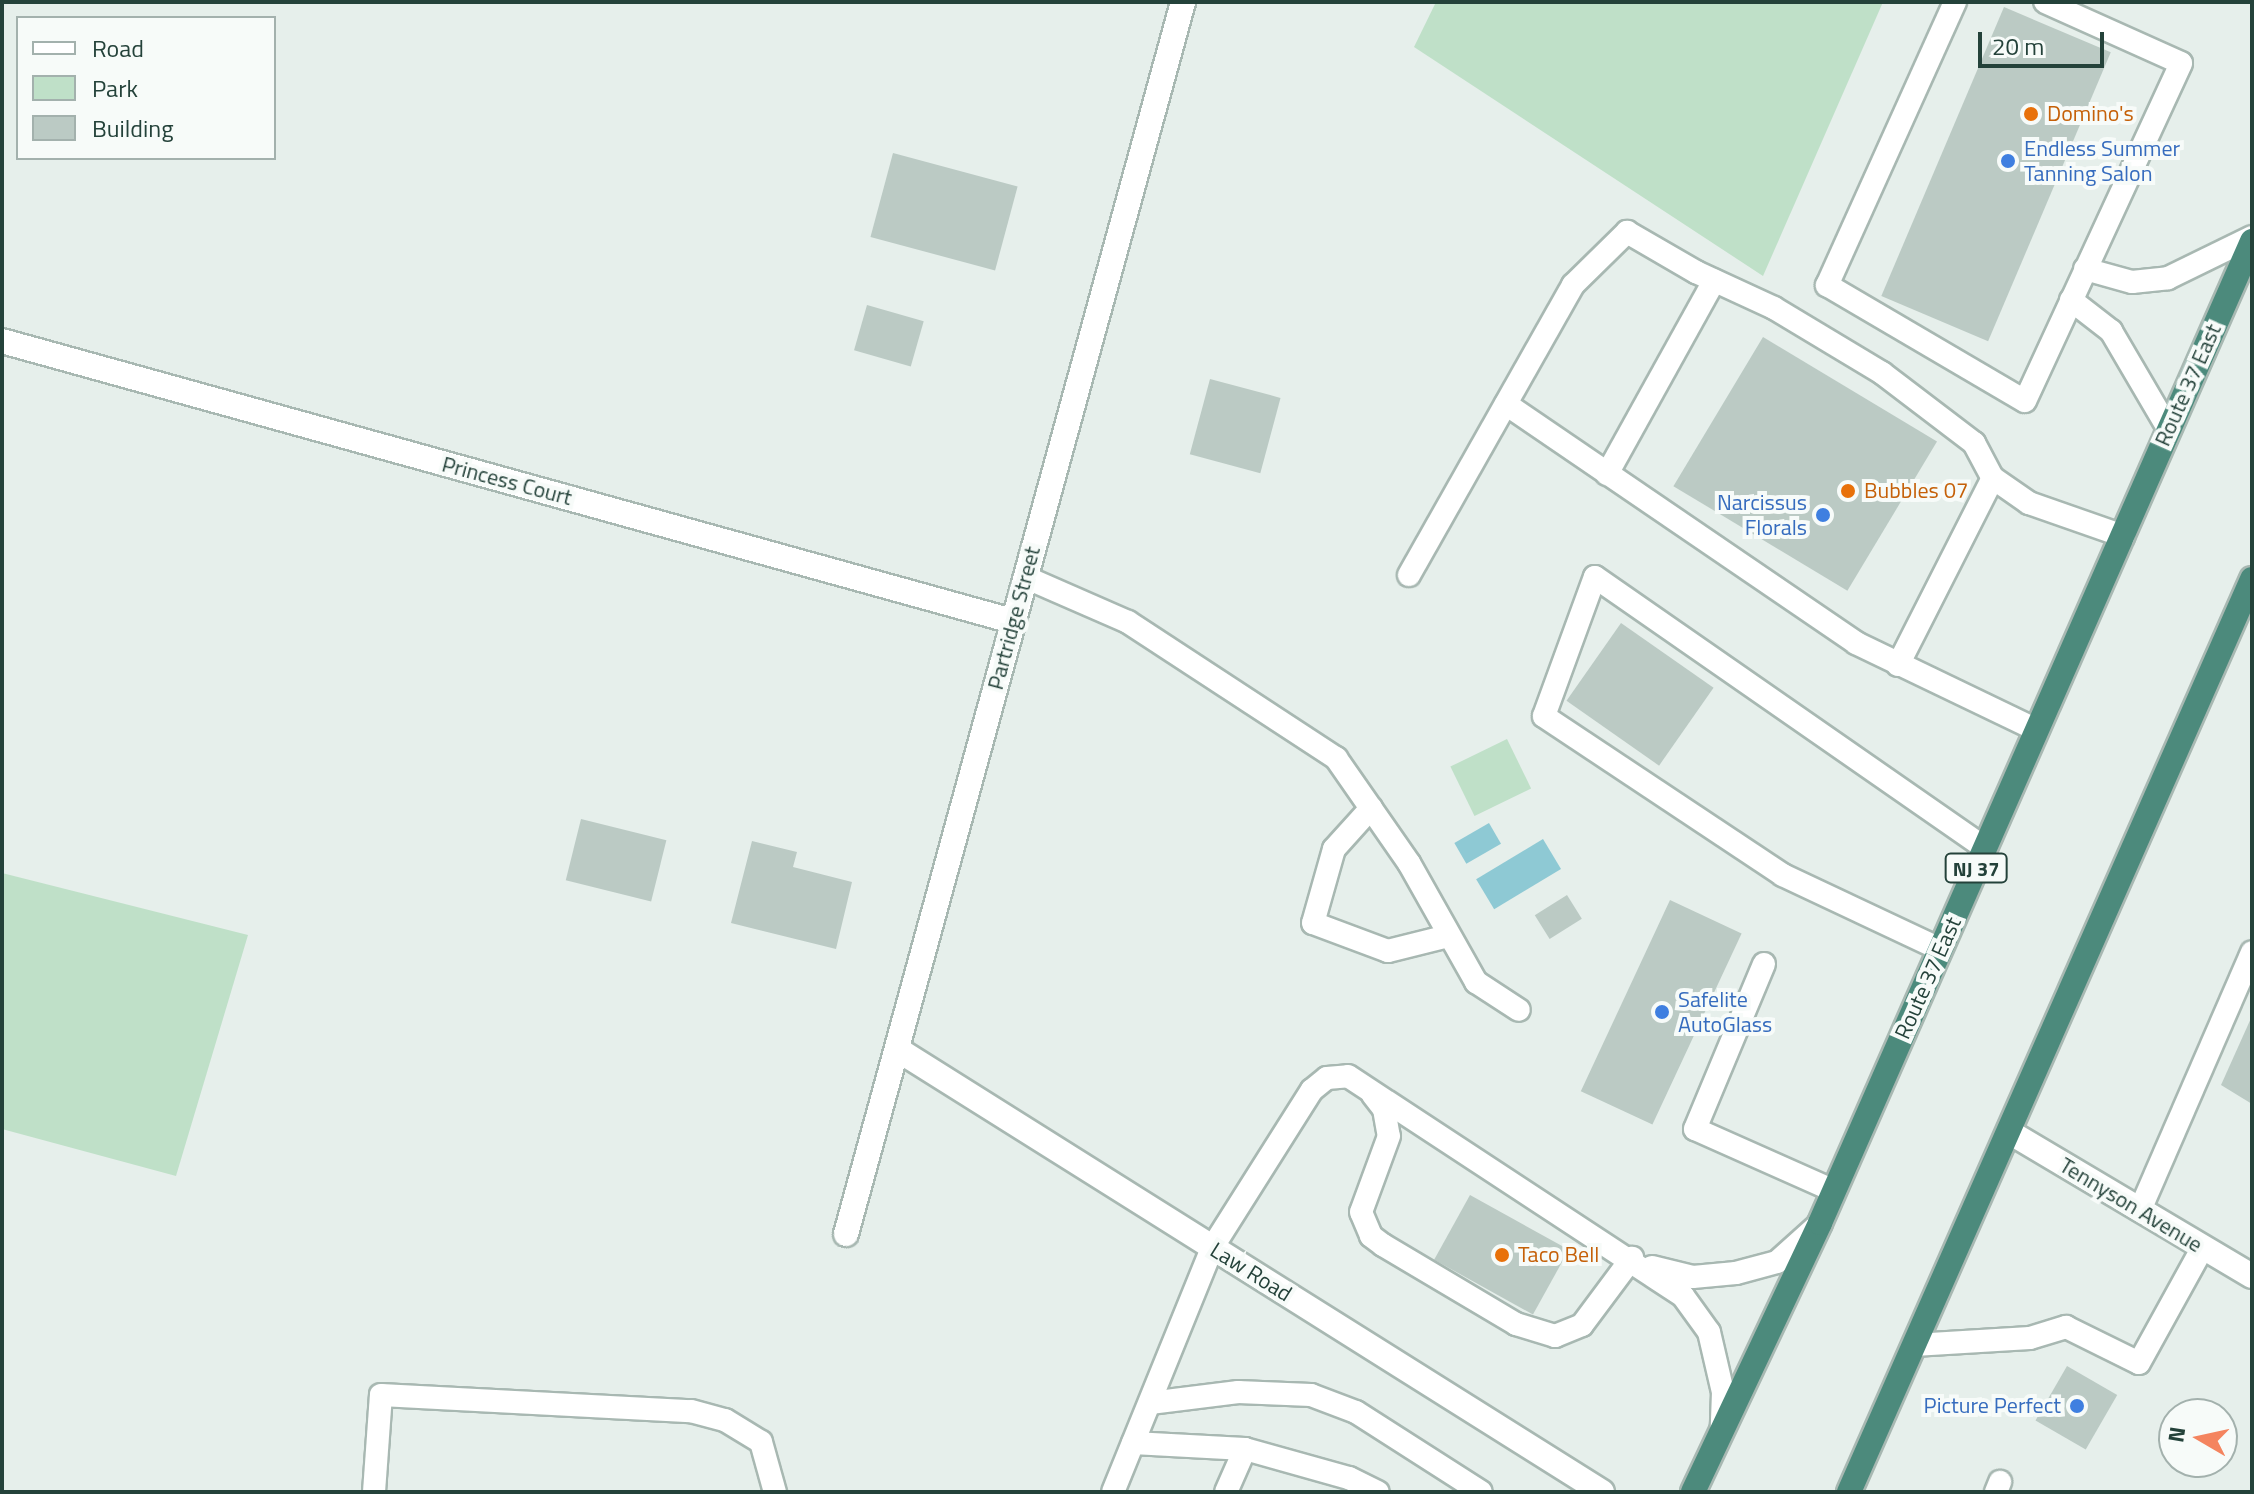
<!DOCTYPE html>
<style>
body{margin:0}
#map{position:relative;width:2254px;height:1494px;overflow:hidden;background:#e6efeb;font-family:"Titillium Web",sans-serif}
div>[style]{position:absolute}
[style*='--x']{left:calc(var(--x)*1px);top:calc(var(--y)*1px);width:calc(var(--w)*1px);rotate:calc(var(--a)*1deg)}
.green>*{inset:0;background:#bfe0c8;transform-origin:0 0}
.water>*{inset:0;background:#8ec9d4;transform-origin:0 0}
.building>*{inset:0;background:#bbcac4;transform-origin:0 0}
.roads{filter:drop-shadow(2px 0 #a8b8b2) drop-shadow(-2px 0 #a8b8b2) drop-shadow(0 2px #a8b8b2) drop-shadow(0 -2px #a8b8b2)}
.service>*{height:22px;margin:-11px;padding:0 11px;transform-origin:11px;border-radius:11px;background:#fff}
.minor>*{height:24px;margin:-12px;padding:0 12px;transform-origin:12px;border-radius:12px;background:#fff}
.trunk>*{height:24px;margin:-12px;padding:0 12px;transform-origin:12px;border-radius:12px;background:#4c8a7c}
.dots>*{width:22px;height:22px;translate:-50% -50%;box-sizing:border-box;border:4px solid #f7fbf9;border-radius:50%}
span{translate:-50% -50%;white-space:nowrap;text-align:center;line-height:1.15;-webkit-text-stroke:8px #f7fbf9;paint-order:stroke}
.shield-label span{padding:2px 6px;background:#f7fbf9;border:2px solid;border-radius:6px;-webkit-text-stroke-width:0}
.shield-label{font-size:20px;color:#24423a;font-weight:700}
.food-label{font-size:22px;color:#c56008}
.left{translate:0 -50%;text-align:left}
.shop-label{font-size:22px;color:#366cbe}
.right{translate:-100% -50%;text-align:right}
.street-label{font-size:22px;color:#24423a}
.frame{position:absolute;inset:0;border:4px solid #24423a;pointer-events:none}
.legend{position:absolute;left:16px;top:16px;width:260px;height:144px;box-sizing:border-box;background:#f7fbf9;border:2px solid #a3b1ad;margin:0;padding:10px 14px;list-style:none;font-size:24px;color:#24423a}
.legend li{display:flex;align-items:center;gap:16px;height:40px}
.legend b{width:40px;border:2px solid #a3b1ad}
.north{position:absolute;left:2158px;top:1398px;width:80px;height:80px;box-sizing:border-box;background:#f7fbf9;border:2px solid #a3b1ad;border-radius:50%;rotate:279deg;font-size:22px;font-weight:700;line-height:32px;text-align:center;color:#24423a}
.north::after{content:'';display:block;margin:auto;width:28px;height:36px;background:#f4845f;clip-path:polygon(50% 0,100% 100%,50% 72%,0 100%)}
.scale{position:absolute;left:1978px;top:32px;width:126px;height:36px;box-sizing:border-box;border:4px solid #24423a;border-top:0;padding-left:10px;font-size:24px;line-height:28px;white-space:nowrap;color:#24423a;-webkit-text-stroke:6px #f7fbf9;paint-order:stroke}
</style>
<div id="map">
<div class="green">
<div style="clip-path:polygon(1436px 2px,1883px 2px,1763px 276px,1414px 47px)"></div>
<div style="left:1507px;top:739px;width:55px;height:63px;rotate:64deg"></div>
<div style="clip-path:polygon(2px 873px,248px 935px,176px 1176px,2px 1129px)"></div>
</div>
<div class="water">
<div style="left:1489px;top:823px;width:24px;height:40px;rotate:60deg"></div>
<div style="left:1543px;top:839px;width:35px;height:78px;rotate:59deg"></div>
</div>
<div class="building">
<div style="left:2004px;top:7px;width:116px;height:314px;rotate:23deg"></div>
<div style="left:893px;top:153px;width:129px;height:87px;rotate:15deg"></div>
<div style="left:867px;top:305px;width:59px;height:47px;rotate:16deg"></div>
<div style="left:1763px;top:337px;width:203px;height:174px;rotate:31deg"></div>
<div style="left:1210px;top:379px;width:73px;height:78px;rotate:15deg"></div>
<div style="left:1621px;top:623px;width:113px;height:95px;rotate:35deg"></div>
<div style="left:581px;top:819px;width:88px;height:63px;rotate:14deg"></div>
<div style="clip-path:polygon(752px 841px,797px 852px,793px 867px,852px 882px,836px 949px,731px 923px)"></div>
<div style="left:1567px;top:895px;width:28px;height:38px;rotate:58deg"></div>
<div style="left:1670px;top:900px;width:79px;height:211px;rotate:25deg"></div>
<div style="clip-path:polygon(2252px 1016px,2252px 1104px,2221px 1085px)"></div>
<div style="left:1470px;top:1195px;width:113px;height:74px;rotate:29deg"></div>
<div style="left:2067px;top:1366px;width:58px;height:63px;rotate:30deg"></div>
</div>
<div class="roads">
<div class="service">
<div style="--x:1955;--y:2;--w:311;--a:114.3"></div>
<div style="--x:1827;--y:285;--w:229;--a:30.4"></div>
<div style="--x:2025;--y:401;--w:372;--a:-65.2"></div>
<div style="--x:2181;--y:63;--w:149;--a:-155.8"></div>
<div style="--x:2085;--y:269;--w:49;--a:15.5"></div>
<div style="--x:2132;--y:282;--w:36;--a:-6"></div>
<div style="--x:2168;--y:278;--w:93;--a:-26"></div>
<div style="--x:2071;--y:300;--w:51;--a:37.8"></div>
<div style="--x:2111;--y:331;--w:113;--a:59.6"></div>
<div style="--x:1506;--y:404;--w:424;--a:34.3"></div>
<div style="--x:1856;--y:643;--w:201;--a:25.7"></div>
<div style="--x:1607;--y:474;--w:221;--a:-61"></div>
<div style="--x:1409;--y:575;--w:333;--a:-60.5"></div>
<div style="--x:1573;--y:285;--w:76;--a:-44.5"></div>
<div style="--x:1627;--y:232;--w:80;--a:30.1"></div>
<div style="--x:1696;--y:272;--w:86;--a:24.8"></div>
<div style="--x:1774;--y:308;--w:126;--a:31"></div>
<div style="--x:1882;--y:373;--w:116;--a:37.3"></div>
<div style="--x:1974;--y:443;--w:40;--a:62"></div>
<div style="--x:1993;--y:478;--w:44;--a:34.8"></div>
<div style="--x:2029;--y:503;--w:100;--a:19.3"></div>
<div style="--x:1025;--y:577;--w:112;--a:23.6"></div>
<div style="--x:1128;--y:622;--w:249;--a:33.2"></div>
<div style="--x:1336;--y:758;--w:128;--a:55.2"></div>
<div style="--x:1409;--y:863;--w:137;--a:60.6"></div>
<div style="--x:1476;--y:982;--w:51;--a:33.1"></div>
<div style="--x:1898;--y:665;--w:210;--a:-63.1"></div>
<div style="--x:1371;--y:808;--w:55;--a:132.1"></div>
<div style="--x:1334;--y:849;--w:77;--a:105.8"></div>
<div style="--x:1313;--y:923;--w:80;--a:20.5"></div>
<div style="--x:1388;--y:951;--w:62;--a:-14"></div>
<div style="--x:1940;--y:949;--w:174;--a:-154.8"></div>
<div style="--x:1783;--y:875;--w:287;--a:-146.4"></div>
<div style="--x:1544;--y:716;--w:148;--a:-69.9"></div>
<div style="--x:1595;--y:577;--w:475;--a:34.8"></div>
<div style="--x:1764;--y:964;--w:179;--a:112.7"></div>
<div style="--x:1695;--y:1129;--w:152;--a:24"></div>
<div style="--x:1373;--y:1095;--w:18;--a:52"></div>
<div style="--x:1384;--y:1109;--w:27;--a:80"></div>
<div style="--x:1389;--y:1136;--w:81;--a:110.2"></div>
<div style="--x:1361;--y:1212;--w:26;--a:67"></div>
<div style="--x:1371;--y:1236;--w:15;--a:37"></div>
<div style="--x:1383;--y:1245;--w:155;--a:30.7"></div>
<div style="--x:1516;--y:1324;--w:41;--a:17.1"></div>
<div style="--x:1555;--y:1336;--w:29;--a:-22"></div>
<div style="--x:1582;--y:1325;--w:84;--a:-53.3"></div>
<div style="--x:2140;--y:1210;--w:281;--a:-66.5"></div>
<div style="--x:1652;--y:1267;--w:42;--a:13.7"></div>
<div style="--x:1693;--y:1277;--w:43;--a:-5.3"></div>
<div style="--x:1736;--y:1273;--w:42;--a:-15"></div>
<div style="--x:1777;--y:1262;--w:54;--a:-42"></div>
<div style="--x:1914;--y:1345;--w:116;--a:-3.5"></div>
<div style="--x:2030;--y:1338;--w:38;--a:-17"></div>
<div style="--x:2066;--y:1327;--w:81;--a:26.3"></div>
<div style="--x:2139;--y:1363;--w:132;--a:-61.1"></div>
<div style="--x:1150;--y:1403;--w:89;--a:-7.1"></div>
<div style="--x:1238;--y:1392;--w:73;--a:2.4"></div>
<div style="--x:1311;--y:1395;--w:48;--a:20.7"></div>
<div style="--x:1356;--y:1412;--w:148;--a:32.6"></div>
<div style="--x:1133;--y:1443;--w:112;--a:3.1"></div>
<div style="--x:1245;--y:1449;--w:108;--a:15.6"></div>
<div style="--x:1349;--y:1478;--w:32;--a:26"></div>
<div style="--x:374;--y:1492;--w:97;--a:-85.9"></div>
<div style="--x:381;--y:1395;--w:310;--a:3"></div>
<div style="--x:691;--y:1411;--w:35;--a:15"></div>
<div style="--x:725;--y:1420;--w:42;--a:31.4"></div>
<div style="--x:761;--y:1442;--w:52;--a:74.4"></div>
<div style="--x:1113;--y:1492;--w:263;--a:-67.9"></div>
<div style="--x:1212;--y:1248;--w:187;--a:-57.7"></div>
<div style="--x:1312;--y:1090;--w:19;--a:-39"></div>
<div style="--x:1327;--y:1078;--w:21;--a:-5"></div>
<div style="--x:1348;--y:1076;--w:401;--a:33.3"></div>
<div style="--x:1683;--y:1296;--w:44;--a:54.2"></div>
<div style="--x:1709;--y:1332;--w:62;--a:76.9"></div>
<div style="--x:1723;--y:1392;--w:36;--a:92"></div>
<div style="--x:1226;--y:1492;--w:47;--a:-66.2"></div>
<div style="--x:1996;--y:1492;--w:11;--a:-68"></div>
</div>
<div class="minor">
<div style="--x:2;--y:341;--w:1048;--a:15.49"></div>
<div style="--x:900;--y:1051;--w:829;--a:32.14"></div>
<div style="--x:2011;--y:1133;--w:280;--a:30.7"></div>
<div style="--x:846;--y:1234;--w:1277;--a:-74.7"></div>
</div>
<div class="trunk">
<div style="--x:1693;--y:1492;--w:297;--a:-64.7"></div>
<div style="--x:1820;--y:1223;--w:1073;--a:-66.25"></div>
<div style="--x:1849;--y:1492;--w:998;--a:-66.18"></div>
</div>
</div>
<div class="dots">
<div style="left:2031px;top:114px;background:#e8710a"></div>
<div style="left:2008px;top:161px;background:#3f7fe0"></div>
<div style="left:1848px;top:491px;background:#e8710a"></div>
<div style="left:1823px;top:515px;background:#3f7fe0"></div>
<div style="left:1662px;top:1012px;background:#3f7fe0"></div>
<div style="left:1502px;top:1255px;background:#e8710a"></div>
<div style="left:2077px;top:1406px;background:#3f7fe0"></div>
</div>
<div class="shield-label">
<span style="left:1976px;top:868px">NJ 37</span>
</div>
<div class="food-label">
<span class="left" style="left:2047px;top:114px">Domino's</span>
<span class="left" style="left:1864px;top:491px">Bubbles 07</span>
<span class="left" style="left:1518px;top:1255px">Taco Bell</span>
</div>
<div class="shop-label">
<span class="left" style="left:2024px;top:161px">Endless Summer<br>Tanning Salon</span>
<span class="right" style="left:1807px;top:515px">Narcissus<br>Florals</span>
<span class="left" style="left:1678px;top:1012px">Safelite<br>AutoGlass</span>
<span class="right" style="left:2061px;top:1406px">Picture Perfect</span>
</div>
<div class="street-label">
<span style="left:2188px;top:385px;rotate:-66deg">Route 37 East</span>
<span style="left:507px;top:481px;rotate:15deg">Princess Court</span>
<span style="left:1014px;top:618px;rotate:-75deg">Partridge Street</span>
<span style="left:1928px;top:978px;rotate:-66deg">Route 37 East</span>
<span style="left:2131px;top:1205px;rotate:31deg">Tennyson Avenue</span>
<span style="left:1251px;top:1272px;rotate:32deg">Law Road</span>
</div>
<div class="frame"></div>
<ul class="legend">
<li><b style="height:10px;background:#fff"></b>Road</li>
<li><b style="height:22px;background:#bfe0c8"></b>Park</li>
<li><b style="height:22px;background:#bbcac4"></b>Building</li>
</ul>
<div class="north">N</div>
<div class="scale">20 m</div>
</div>
